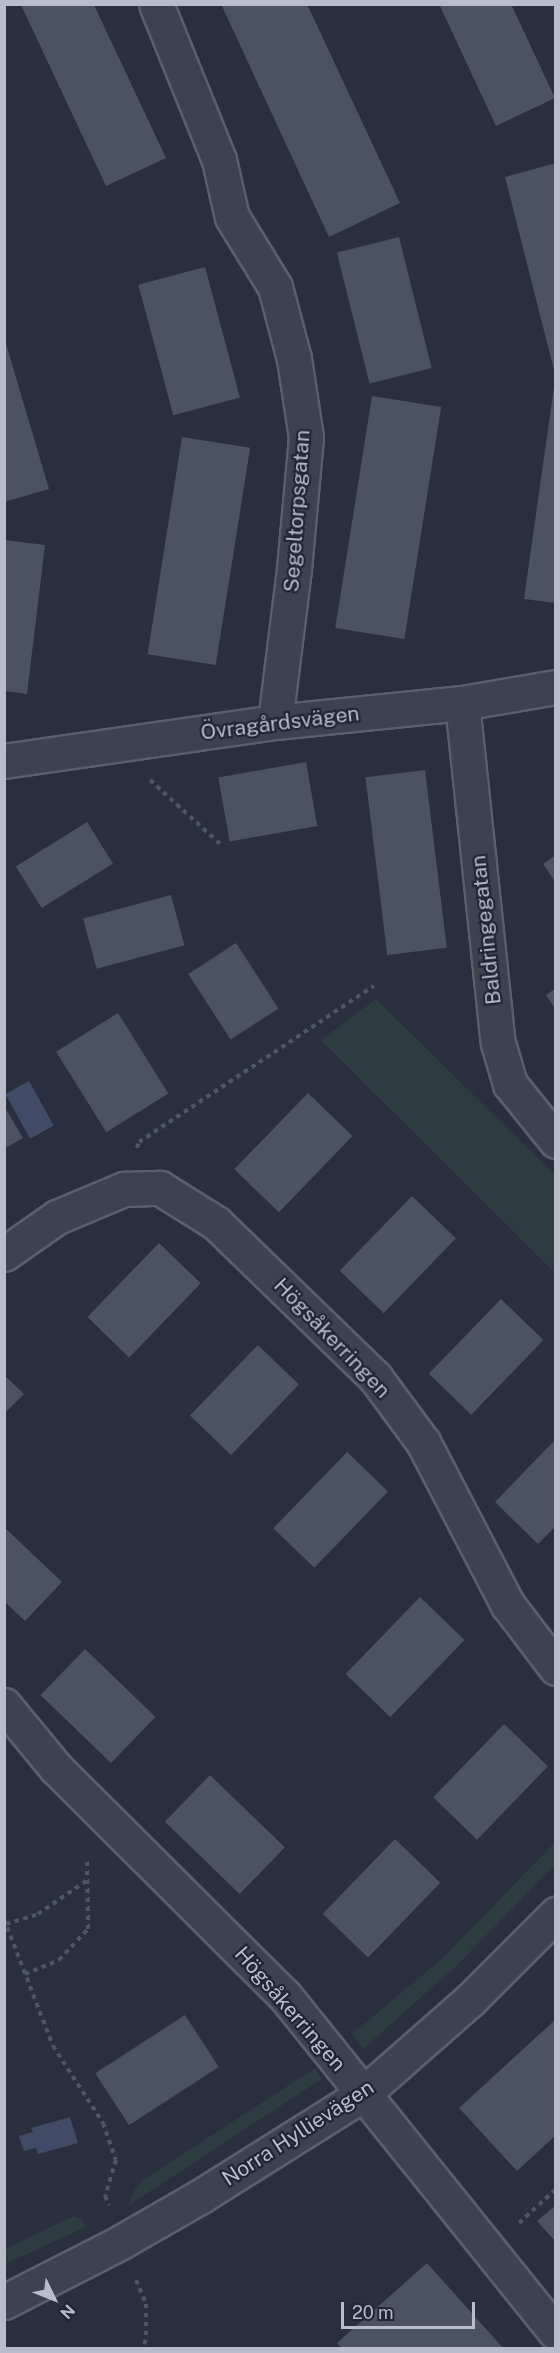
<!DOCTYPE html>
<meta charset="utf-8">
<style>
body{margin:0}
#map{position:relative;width:560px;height:2353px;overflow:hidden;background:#292f3e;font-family:"Public Sans",sans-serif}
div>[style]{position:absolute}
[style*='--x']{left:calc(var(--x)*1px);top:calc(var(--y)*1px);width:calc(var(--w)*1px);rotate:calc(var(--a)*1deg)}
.green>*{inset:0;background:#2c3c40}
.water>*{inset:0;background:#414b65;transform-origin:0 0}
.building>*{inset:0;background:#4b5262;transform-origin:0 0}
.path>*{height:4px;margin-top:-2px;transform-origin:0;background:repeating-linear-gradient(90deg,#4b595e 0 4.5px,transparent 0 9px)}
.roads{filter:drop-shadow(2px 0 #5a5f6c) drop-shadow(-2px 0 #5a5f6c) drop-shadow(0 2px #5a5f6c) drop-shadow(0 -2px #5a5f6c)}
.street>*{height:33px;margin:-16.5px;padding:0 16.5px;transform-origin:16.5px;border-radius:16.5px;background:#3d424e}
span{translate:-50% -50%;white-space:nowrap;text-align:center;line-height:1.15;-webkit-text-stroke:4.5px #212633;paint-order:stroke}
.street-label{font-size:21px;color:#b9bdc9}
.frame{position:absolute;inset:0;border:6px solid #b9bdc9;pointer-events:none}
.north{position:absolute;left:24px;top:2269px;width:60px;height:60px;-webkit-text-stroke:4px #212633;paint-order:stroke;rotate:133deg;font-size:16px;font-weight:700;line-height:24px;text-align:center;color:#b9bdc9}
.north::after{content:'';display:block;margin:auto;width:21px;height:27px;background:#b9bdc9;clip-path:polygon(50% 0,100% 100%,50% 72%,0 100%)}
.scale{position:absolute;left:341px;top:2302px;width:134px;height:27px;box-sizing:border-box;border:3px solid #b9bdc9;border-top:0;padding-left:8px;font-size:18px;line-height:21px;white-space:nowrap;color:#b9bdc9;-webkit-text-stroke:4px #212633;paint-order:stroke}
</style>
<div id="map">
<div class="green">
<div style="clip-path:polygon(376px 999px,555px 1175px,555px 1273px,321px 1040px)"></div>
<div style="clip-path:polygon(555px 1842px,555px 1865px,455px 1967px,363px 2049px,352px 2034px,445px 1956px)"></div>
<div style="clip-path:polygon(315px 2068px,322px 2079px,129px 2205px,133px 2192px,142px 2181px)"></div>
<div style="clip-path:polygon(74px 2216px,82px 2219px,86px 2227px,5px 2264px,5px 2249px)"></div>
</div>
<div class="water">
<div style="left:29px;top:1081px;width:51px;height:27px;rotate:61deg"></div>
<div style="clip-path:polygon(70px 2117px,78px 2143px,38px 2154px,36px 2148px,24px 2151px,19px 2136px,33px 2132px,31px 2128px)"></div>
</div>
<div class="building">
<div style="clip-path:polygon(221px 4px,307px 4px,400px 203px,329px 237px)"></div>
<div style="clip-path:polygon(439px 4px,511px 4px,555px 98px,496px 126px)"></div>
<div style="clip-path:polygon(21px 5px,94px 5px,166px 158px,106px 186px)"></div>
<div style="clip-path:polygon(556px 163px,556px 374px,555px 374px,505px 177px)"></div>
<div style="left:399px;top:237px;width:135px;height:64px;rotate:76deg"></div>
<div style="left:205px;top:267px;width:135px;height:69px;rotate:75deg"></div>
<div style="clip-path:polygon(4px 337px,49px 489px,4px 502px)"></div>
<div style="clip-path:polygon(554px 387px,556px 387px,556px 603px,524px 599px)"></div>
<div style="left:372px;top:396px;width:70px;height:235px;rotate:9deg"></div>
<div style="left:182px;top:437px;width:69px;height:220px;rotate:9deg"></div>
<div style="clip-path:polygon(4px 540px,45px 545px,27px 694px,4px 691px)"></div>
<div style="left:306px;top:762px;width:65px;height:89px;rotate:80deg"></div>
<div style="left:425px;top:770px;width:179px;height:60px;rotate:83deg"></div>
<div style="left:87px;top:822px;width:49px;height:84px;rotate:58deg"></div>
<div style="clip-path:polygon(556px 855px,556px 883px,543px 864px)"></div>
<div style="left:171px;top:895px;width:52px;height:91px;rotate:75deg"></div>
<div style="left:236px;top:943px;width:78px;height:57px;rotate:57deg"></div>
<div style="clip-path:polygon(556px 988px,556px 1010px,546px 995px)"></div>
<div style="left:118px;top:1013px;width:95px;height:73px;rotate:58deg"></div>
<div style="left:308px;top:1093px;width:62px;height:106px;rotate:44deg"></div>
<div style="clip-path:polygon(4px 1106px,23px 1138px,4px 1149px)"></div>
<div style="left:412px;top:1196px;width:61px;height:104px;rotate:44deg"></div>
<div style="left:159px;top:1243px;width:58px;height:103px;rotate:44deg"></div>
<div style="left:501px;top:1299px;width:59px;height:104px;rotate:44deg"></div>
<div style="left:258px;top:1345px;width:57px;height:98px;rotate:44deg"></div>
<div style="clip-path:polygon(4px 1375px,24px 1394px,4px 1414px)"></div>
<div style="clip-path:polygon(556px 1439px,556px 1526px,538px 1544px,495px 1502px)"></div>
<div style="left:347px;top:1452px;width:57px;height:106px;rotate:44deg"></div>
<div style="clip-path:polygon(4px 1527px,62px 1582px,25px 1621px,4px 1601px)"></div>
<div style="left:420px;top:1597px;width:62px;height:107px;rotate:44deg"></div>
<div style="left:85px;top:1649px;width:98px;height:64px;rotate:44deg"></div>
<div style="left:504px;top:1724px;width:61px;height:102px;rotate:44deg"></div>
<div style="left:210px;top:1775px;width:104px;height:65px;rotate:44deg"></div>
<div style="left:395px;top:1839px;width:63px;height:104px;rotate:44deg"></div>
<div style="left:185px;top:2015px;width:62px;height:107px;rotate:57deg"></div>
<div style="clip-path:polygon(556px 2019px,556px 2135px,517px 2171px,459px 2108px)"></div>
<div style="clip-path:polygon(556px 2205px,556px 2242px,537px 2221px)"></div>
<div style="clip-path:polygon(427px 2263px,503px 2348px,342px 2348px,337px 2343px)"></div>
</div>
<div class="path">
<div style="--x:150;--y:780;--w:95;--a:42.4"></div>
<div style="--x:137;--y:1148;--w:6;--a:-72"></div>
<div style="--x:139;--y:1142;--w:282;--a:-33.6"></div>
<div style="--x:4;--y:1919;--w:136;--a:68.9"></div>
<div style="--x:53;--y:2046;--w:92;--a:57"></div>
<div style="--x:103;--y:2123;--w:39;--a:71"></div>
<div style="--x:116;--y:2160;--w:38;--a:107"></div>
<div style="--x:105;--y:2196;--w:10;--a:66"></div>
<div style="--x:6;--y:1924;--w:34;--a:-17"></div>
<div style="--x:38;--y:1914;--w:58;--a:-34.5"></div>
<div style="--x:25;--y:1974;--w:37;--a:-22"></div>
<div style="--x:59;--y:1960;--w:42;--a:-46.9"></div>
<div style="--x:88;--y:1929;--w:72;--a:-90.8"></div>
<div style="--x:519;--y:2223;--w:50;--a:-42.6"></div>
<div style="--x:136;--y:2280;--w:26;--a:67"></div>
<div style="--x:146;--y:2304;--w:36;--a:90"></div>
<div style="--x:146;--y:2340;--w:9;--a:117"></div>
</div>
<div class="roads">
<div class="street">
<div style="--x:156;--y:4;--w:168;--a:68"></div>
<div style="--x:219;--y:160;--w:58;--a:77.2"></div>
<div style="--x:232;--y:217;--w:82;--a:58.4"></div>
<div style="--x:275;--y:287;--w:74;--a:75.2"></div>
<div style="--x:294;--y:359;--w:79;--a:81.3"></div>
<div style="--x:306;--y:437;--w:133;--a:95.2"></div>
<div style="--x:294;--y:569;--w:154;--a:97.1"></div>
<div style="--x:462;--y:703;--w:342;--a:84"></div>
<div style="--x:498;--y:1043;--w:43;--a:73.7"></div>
<div style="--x:510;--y:1084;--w:73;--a:51.1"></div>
<div style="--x:4;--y:761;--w:274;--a:-8.2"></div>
<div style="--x:275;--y:722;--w:188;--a:-5.8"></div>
<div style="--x:462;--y:703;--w:95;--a:-9.7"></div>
<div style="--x:4;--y:1254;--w:65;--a:-34.9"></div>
<div style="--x:57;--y:1217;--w:73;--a:-22.7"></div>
<div style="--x:124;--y:1189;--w:36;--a:-2"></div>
<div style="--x:160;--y:1188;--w:66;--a:32"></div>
<div style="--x:216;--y:1223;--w:221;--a:44.1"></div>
<div style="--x:375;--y:1377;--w:81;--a:53.6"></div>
<div style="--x:423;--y:1442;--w:184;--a:62.5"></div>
<div style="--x:508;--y:1605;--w:79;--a:52.7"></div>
<div style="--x:4;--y:1705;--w:82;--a:50.5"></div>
<div style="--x:56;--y:1768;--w:323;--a:44.9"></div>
<div style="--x:285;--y:1996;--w:432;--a:51.2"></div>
<div style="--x:4;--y:2302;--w:131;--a:-27.1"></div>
<div style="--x:121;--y:2242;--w:92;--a:-29.9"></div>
<div style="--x:201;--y:2196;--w:191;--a:-32.2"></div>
<div style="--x:363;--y:2094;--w:142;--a:-41.3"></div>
<div style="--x:470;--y:2000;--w:122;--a:-45"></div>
</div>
</div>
<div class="street-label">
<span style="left:297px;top:511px;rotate:-86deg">Segeltorpsgatan</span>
<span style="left:280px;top:723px;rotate:-7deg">Övragårdsvägen</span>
<span style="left:486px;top:930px;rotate:-96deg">Baldringegatan</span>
<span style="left:332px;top:1338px;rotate:46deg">Högsåkerringen</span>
<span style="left:290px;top:2009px;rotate:49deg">Högsåkerringen</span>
<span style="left:298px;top:2133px;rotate:-33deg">Norra Hyllievägen</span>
</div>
<div class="frame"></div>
<div class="north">N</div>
<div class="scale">20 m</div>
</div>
